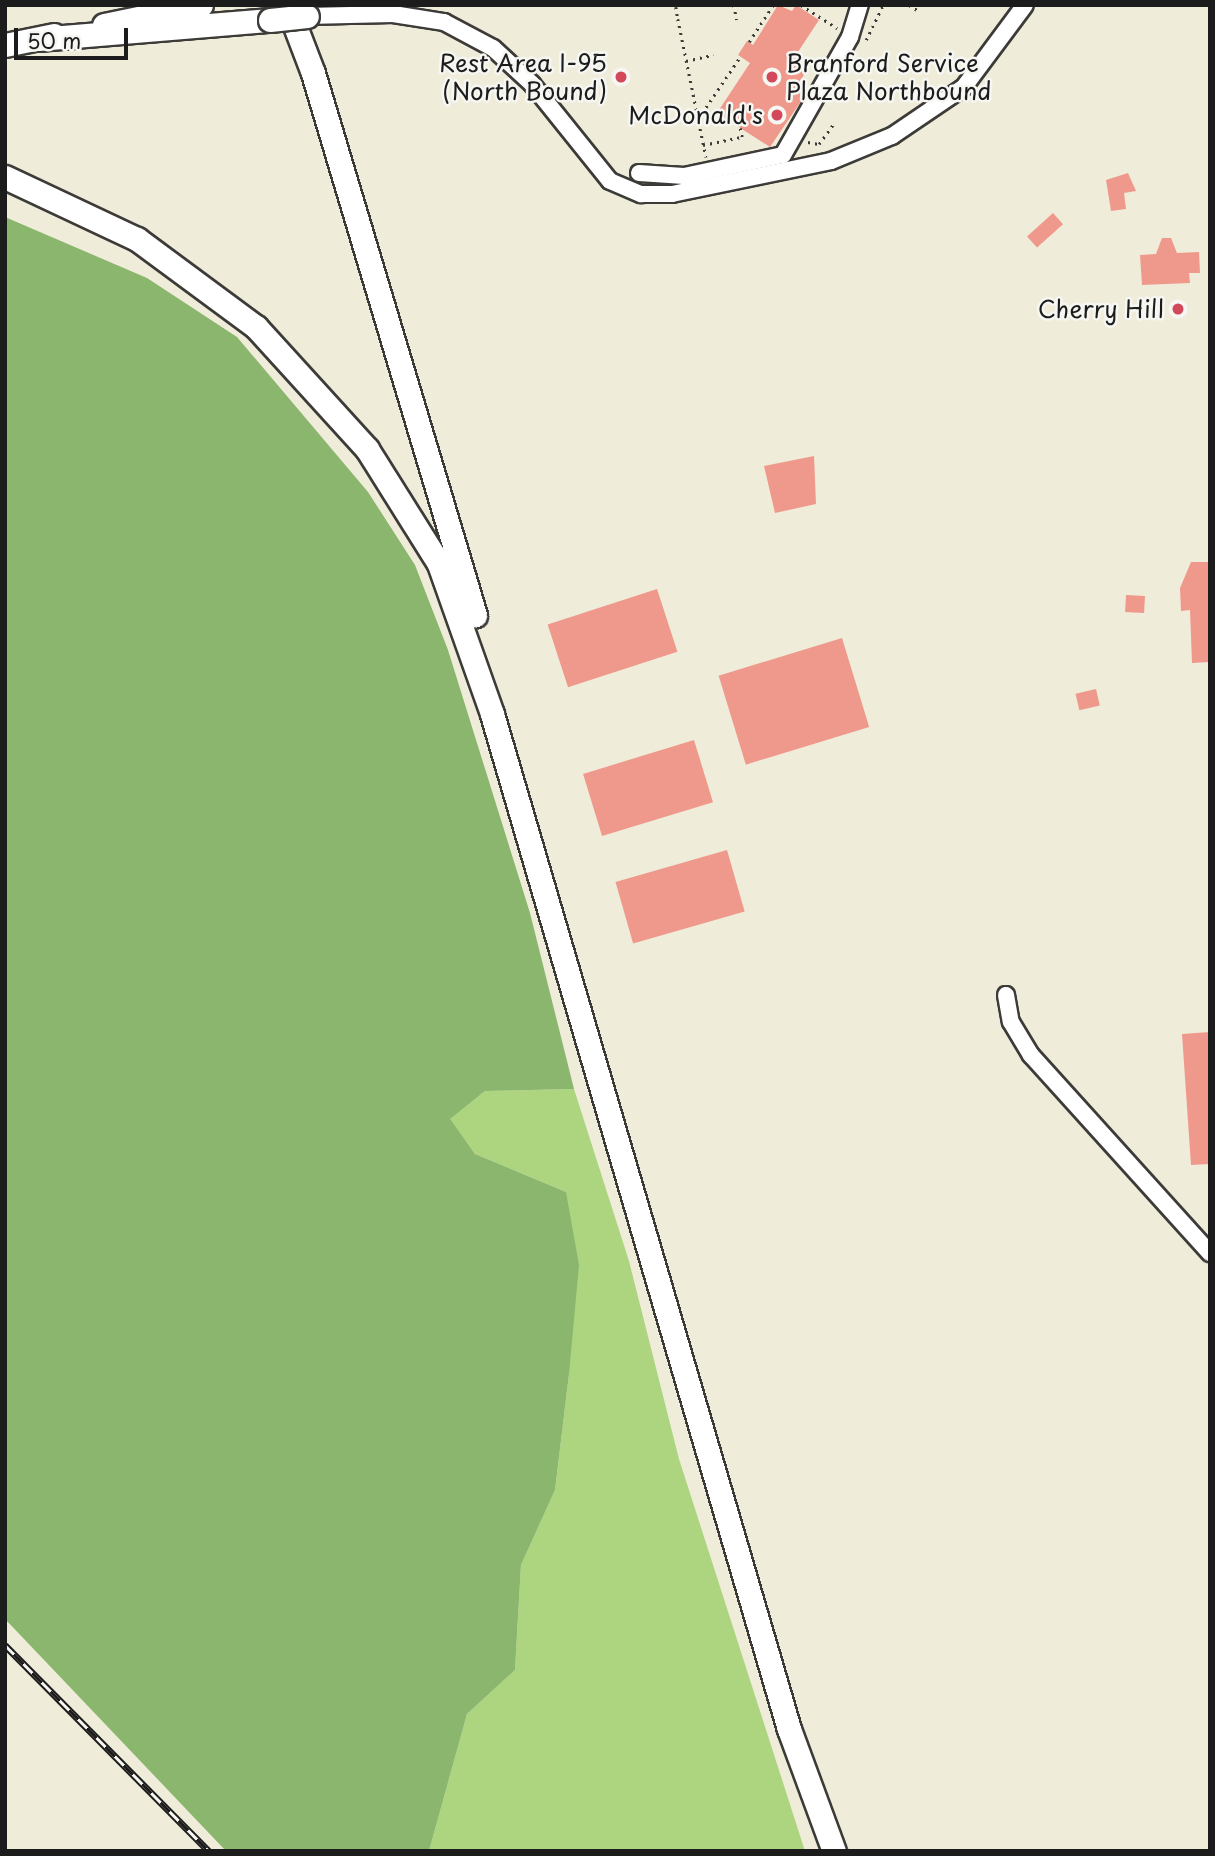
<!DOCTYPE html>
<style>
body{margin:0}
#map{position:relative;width:1215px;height:1856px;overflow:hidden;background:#f0ecda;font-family:"Playpen Sans",sans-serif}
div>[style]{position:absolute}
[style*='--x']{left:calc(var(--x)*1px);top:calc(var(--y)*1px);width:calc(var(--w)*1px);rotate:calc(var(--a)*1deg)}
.green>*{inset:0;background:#add580}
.forest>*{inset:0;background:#8ab66e}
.building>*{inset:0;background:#ef998c;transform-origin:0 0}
.path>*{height:2.5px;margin-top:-1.25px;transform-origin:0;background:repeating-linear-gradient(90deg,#3c3b38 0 2px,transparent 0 7px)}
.roads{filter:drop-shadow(2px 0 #3c3b38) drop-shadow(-2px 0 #3c3b38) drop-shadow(0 2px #3c3b38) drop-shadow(0 -2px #3c3b38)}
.minor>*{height:16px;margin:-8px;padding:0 8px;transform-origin:8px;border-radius:8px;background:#fff}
.highway>*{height:23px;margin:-11.5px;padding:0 11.5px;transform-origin:11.5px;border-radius:11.5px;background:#fff}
.rail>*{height:7px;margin-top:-3.5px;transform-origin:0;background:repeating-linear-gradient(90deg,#f6f6f2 0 13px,#1c1c1c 0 26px);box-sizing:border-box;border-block:2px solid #1c1c1c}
.bridges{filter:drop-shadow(2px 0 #3c3b38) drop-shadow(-2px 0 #3c3b38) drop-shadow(0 2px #3c3b38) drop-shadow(0 -2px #3c3b38)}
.highway-bridge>*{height:23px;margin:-11.5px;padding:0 11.5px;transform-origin:11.5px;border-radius:11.5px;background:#fff}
.dots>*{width:19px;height:19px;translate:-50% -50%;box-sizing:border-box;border:4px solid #f6f6f2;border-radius:50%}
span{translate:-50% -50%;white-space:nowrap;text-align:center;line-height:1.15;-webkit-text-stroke:5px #f6f6f2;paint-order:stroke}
.poi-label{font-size:24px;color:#1c1c1c}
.right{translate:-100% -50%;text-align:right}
.left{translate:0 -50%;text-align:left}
.frame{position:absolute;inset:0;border:7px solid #1c1c1c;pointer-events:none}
.scale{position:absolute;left:14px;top:28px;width:114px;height:32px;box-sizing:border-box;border:4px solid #1c1c1c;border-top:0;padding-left:9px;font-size:21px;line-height:24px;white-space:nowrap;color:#1c1c1c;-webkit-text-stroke:5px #f6f6f2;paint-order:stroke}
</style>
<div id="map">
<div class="green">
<div style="clip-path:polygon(574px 1089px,629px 1261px,679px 1459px,805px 1851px,429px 1851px,467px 1714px,515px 1670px,521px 1565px,555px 1490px,569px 1374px,566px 1192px,475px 1154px,449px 1119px,485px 1091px)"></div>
</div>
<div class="forest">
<div style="clip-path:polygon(5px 217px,147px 278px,237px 337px,368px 492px,415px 565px,448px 650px,530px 913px,574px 1089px,485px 1091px,450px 1119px,475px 1154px,566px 1192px,579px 1265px,569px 1374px,555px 1490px,521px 1565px,515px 1670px,467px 1714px,429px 1851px,226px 1851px,5px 1619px)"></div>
</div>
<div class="building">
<div style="clip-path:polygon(778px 5px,792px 11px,796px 5px,819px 20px,794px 58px,809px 67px,796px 87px,806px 94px,770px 147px,717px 113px,750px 63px,738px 55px,747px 41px,753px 45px)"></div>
<div style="clip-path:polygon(1128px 173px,1136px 191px,1124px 193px,1126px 209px,1111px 211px,1106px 180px)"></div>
<div style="left:1053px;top:213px;width:15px;height:35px;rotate:48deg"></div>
<div style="clip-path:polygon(1162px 238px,1171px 238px,1177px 253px,1199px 252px,1200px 273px,1189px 273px,1190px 283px,1142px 285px,1140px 255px,1156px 254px)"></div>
<div style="clip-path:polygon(814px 456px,816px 504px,775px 513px,764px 466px)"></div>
<div style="clip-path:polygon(1191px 562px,1210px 562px,1210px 662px,1192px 663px,1190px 610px,1181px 611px,1180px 588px)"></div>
<div style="left:657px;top:589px;width:66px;height:115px;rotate:72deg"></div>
<div style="left:1126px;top:595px;width:19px;height:17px;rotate:3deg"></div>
<div style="left:842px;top:638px;width:93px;height:129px;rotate:73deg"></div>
<div style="left:1096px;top:689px;width:17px;height:21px;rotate:77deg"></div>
<div style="left:694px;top:740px;width:65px;height:116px;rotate:73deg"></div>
<div style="left:727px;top:850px;width:64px;height:116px;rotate:74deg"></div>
<div style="clip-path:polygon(1210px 1032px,1210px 1164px,1191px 1165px,1182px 1034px)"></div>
</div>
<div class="path">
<div style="--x:684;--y:5;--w:8;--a:166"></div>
<div style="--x:676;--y:7;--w:12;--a:81"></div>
<div style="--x:678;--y:19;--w:141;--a:78.5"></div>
<div style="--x:734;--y:5;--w:15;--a:79"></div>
<div style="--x:801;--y:5;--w:43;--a:32.6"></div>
<div style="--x:909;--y:5;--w:12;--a:31"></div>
<div style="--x:866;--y:40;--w:39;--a:-64"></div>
<div style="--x:749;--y:42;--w:44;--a:-57"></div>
<div style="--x:686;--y:61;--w:28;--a:-13"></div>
<div style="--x:698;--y:119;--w:75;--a:-55.9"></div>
<div style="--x:808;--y:142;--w:11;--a:10"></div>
<div style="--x:819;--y:144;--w:26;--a:-54"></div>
<div style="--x:703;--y:145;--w:40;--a:-12"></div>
<div style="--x:742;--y:137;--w:9;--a:-103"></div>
</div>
<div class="roads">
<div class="minor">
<div style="--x:307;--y:16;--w:86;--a:-1.3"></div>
<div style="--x:393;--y:14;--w:52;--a:8.9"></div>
<div style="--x:444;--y:22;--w:55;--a:28"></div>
<div style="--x:493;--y:48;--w:53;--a:42.7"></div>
<div style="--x:532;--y:84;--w:124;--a:51.2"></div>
<div style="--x:610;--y:181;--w:34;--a:23"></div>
<div style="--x:641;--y:194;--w:31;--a:0"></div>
<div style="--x:672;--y:194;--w:162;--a:-11.7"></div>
<div style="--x:831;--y:161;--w:66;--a:-22.3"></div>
<div style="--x:892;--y:136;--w:87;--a:-34.2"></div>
<div style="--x:964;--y:87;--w:102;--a:-53.4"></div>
<div style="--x:639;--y:173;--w:45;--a:3.8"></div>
<div style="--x:684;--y:176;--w:101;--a:-12"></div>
<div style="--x:783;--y:155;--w:136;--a:-60.4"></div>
<div style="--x:850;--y:37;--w:34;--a:-73"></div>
<div style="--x:1006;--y:995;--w:27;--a:80"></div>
<div style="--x:1011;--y:1022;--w:39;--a:59"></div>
<div style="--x:1031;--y:1055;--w:267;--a:47.9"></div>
</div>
<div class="highway">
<div style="--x:287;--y:5;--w:73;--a:69.1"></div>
<div style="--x:313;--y:73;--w:566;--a:73.36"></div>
<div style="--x:104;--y:25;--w:99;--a:-11.7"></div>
<div style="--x:38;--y:39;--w:233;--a:-4.7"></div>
<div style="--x:5;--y:45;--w:50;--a:-11.5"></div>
<div style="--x:5;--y:177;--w:146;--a:25.2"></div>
<div style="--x:137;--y:239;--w:148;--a:36.5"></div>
<div style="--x:256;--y:327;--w:165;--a:47.7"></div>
<div style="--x:367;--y:449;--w:136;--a:57.9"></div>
<div style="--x:439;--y:564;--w:159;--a:70.5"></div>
<div style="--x:492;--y:714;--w:1058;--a:73.69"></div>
<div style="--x:789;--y:1729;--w:130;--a:69.8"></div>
</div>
</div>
<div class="rail">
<div style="--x:5;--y:1645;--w:290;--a:45.3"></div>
</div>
<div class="bridges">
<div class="highway-bridge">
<div style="--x:270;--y:20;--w:37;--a:-6"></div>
</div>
</div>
<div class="dots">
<div style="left:621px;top:77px;background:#d1495b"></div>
<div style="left:772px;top:77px;background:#d1495b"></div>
<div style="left:777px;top:115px;background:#d1495b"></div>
<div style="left:1178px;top:309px;background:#d1495b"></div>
</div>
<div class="poi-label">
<span class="right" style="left:607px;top:77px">Rest Area I-95<br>(North Bound)</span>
<span class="left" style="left:786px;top:77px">Branford Service<br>Plaza Northbound</span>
<span class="right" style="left:763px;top:115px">McDonald's</span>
<span class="right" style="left:1164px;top:309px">Cherry Hill</span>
</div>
<div class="frame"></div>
<div class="scale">50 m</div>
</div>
